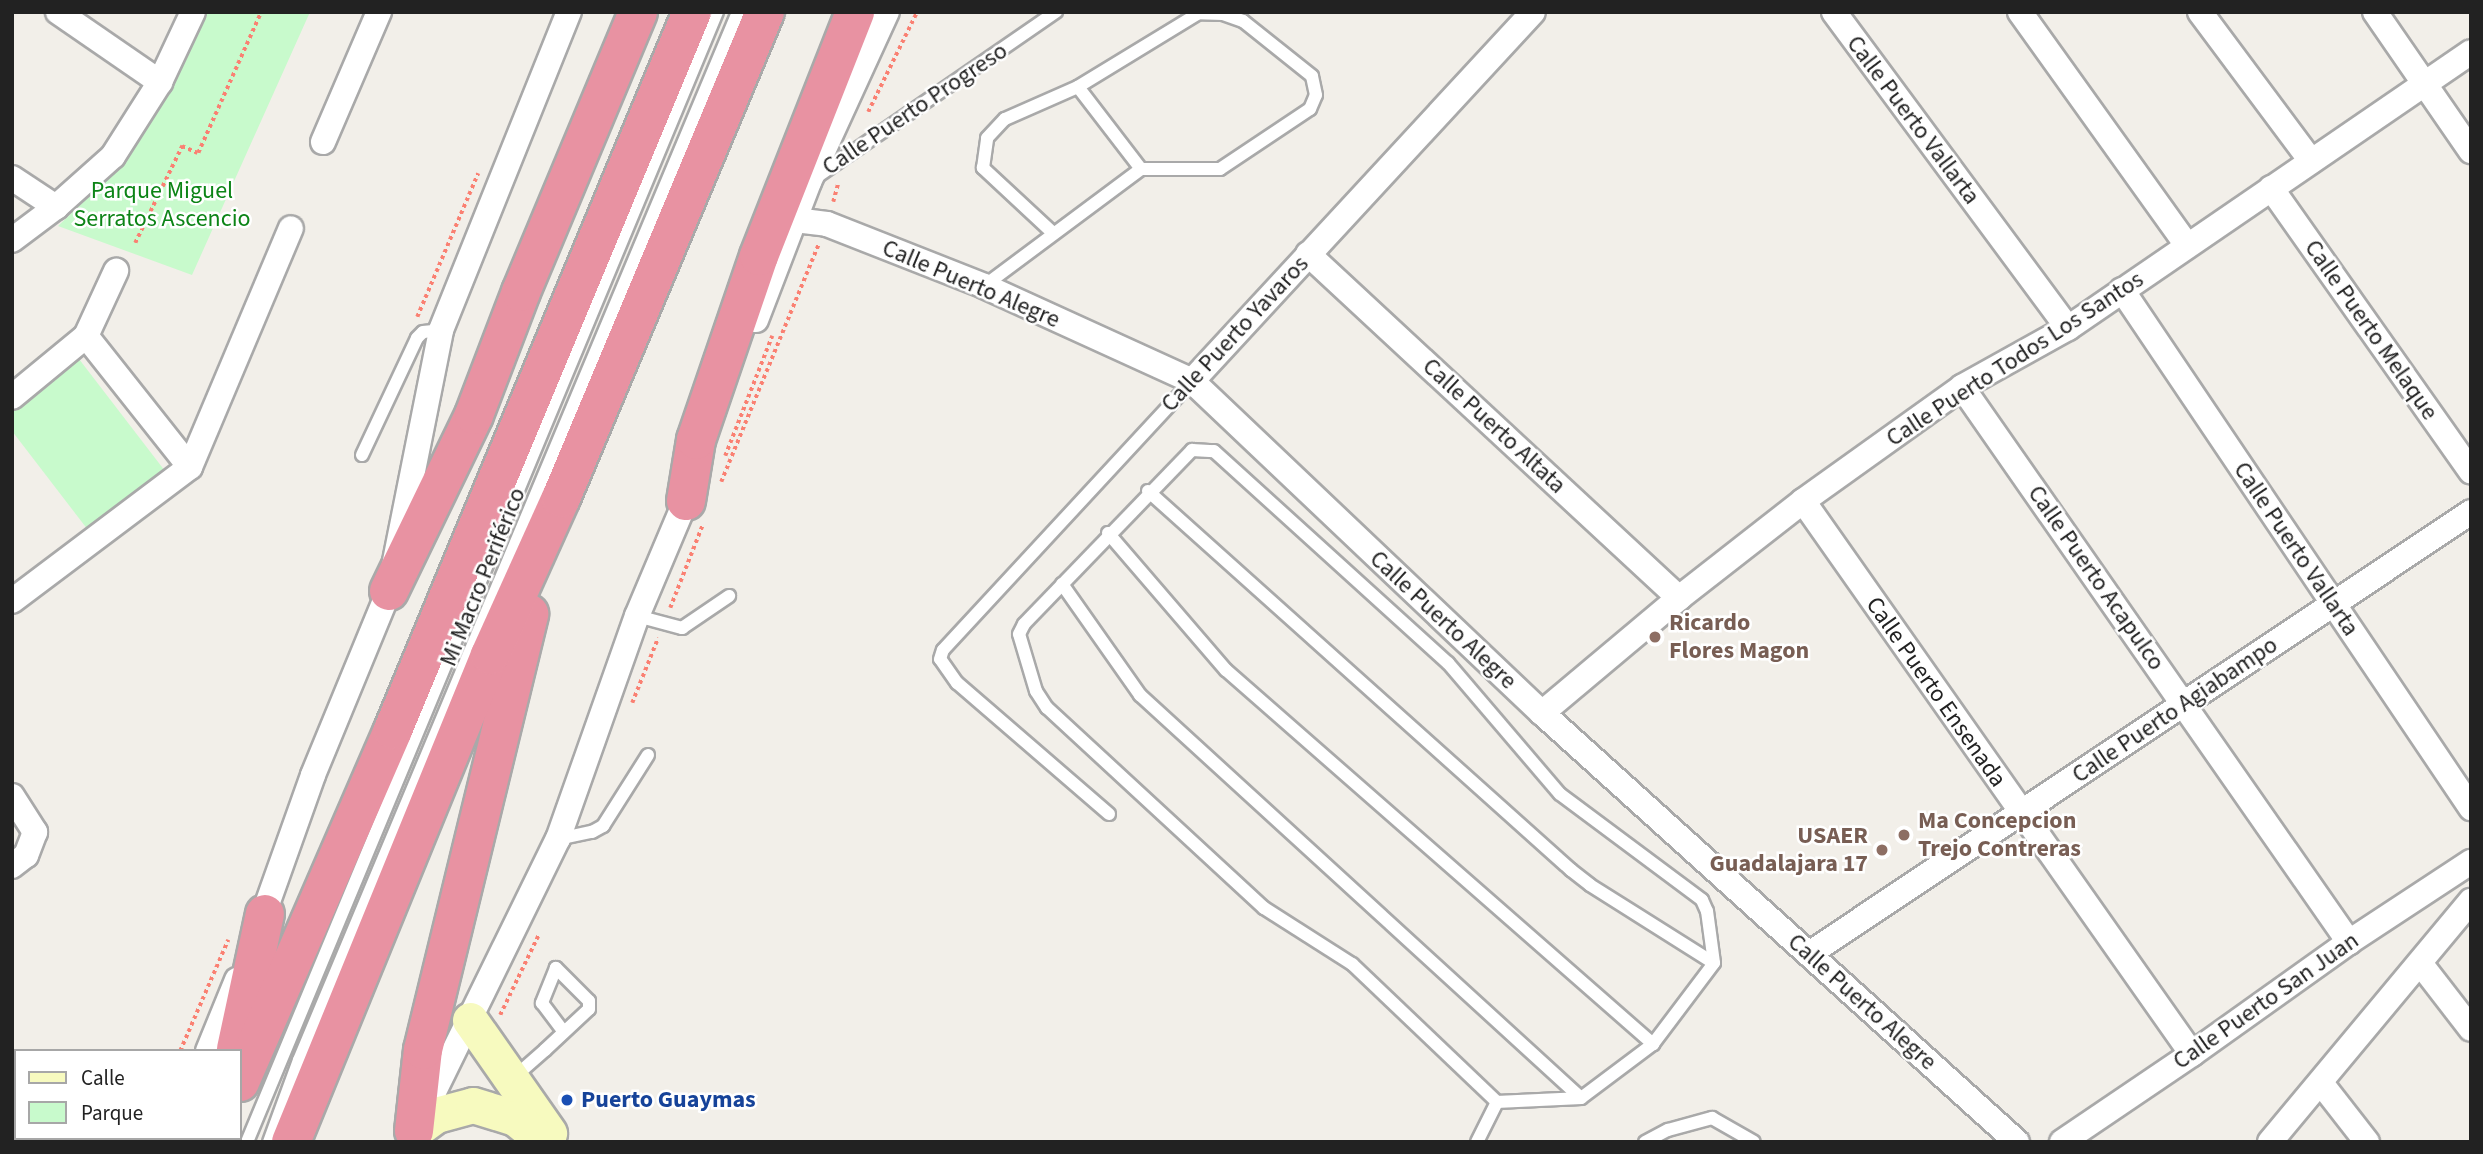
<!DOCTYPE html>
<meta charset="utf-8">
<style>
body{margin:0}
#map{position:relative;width:2483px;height:1154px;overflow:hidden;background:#f2efe9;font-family:"Source Sans 3",sans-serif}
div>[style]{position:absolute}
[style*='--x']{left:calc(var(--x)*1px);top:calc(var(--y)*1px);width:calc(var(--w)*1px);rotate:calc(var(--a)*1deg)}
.park>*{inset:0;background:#c8facc}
.path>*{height:3.5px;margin-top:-1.75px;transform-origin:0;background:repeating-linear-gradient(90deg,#fa8072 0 3.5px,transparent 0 7px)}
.roads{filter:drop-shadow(2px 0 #a9a9a9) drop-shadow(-2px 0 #a9a9a9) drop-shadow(0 2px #a9a9a9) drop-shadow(0 -2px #a9a9a9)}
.lane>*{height:12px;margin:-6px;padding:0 6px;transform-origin:6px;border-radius:6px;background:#fff}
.street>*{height:24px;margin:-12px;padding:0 12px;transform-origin:12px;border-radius:12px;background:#fff}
.secondary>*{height:35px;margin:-17.5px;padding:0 17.5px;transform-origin:17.5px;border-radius:17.5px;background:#f7fabf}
.highway>*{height:38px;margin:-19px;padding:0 19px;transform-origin:19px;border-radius:19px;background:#e892a2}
.dots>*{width:19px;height:19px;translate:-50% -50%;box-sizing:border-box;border:4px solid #fff;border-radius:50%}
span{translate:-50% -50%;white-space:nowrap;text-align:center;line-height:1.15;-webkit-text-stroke:5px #fff;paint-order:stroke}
.street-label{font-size:24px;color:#222}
.park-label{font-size:24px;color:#0c8416}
.education-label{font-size:24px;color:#785e54;font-weight:700}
.left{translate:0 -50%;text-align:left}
.right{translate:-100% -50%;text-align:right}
.transit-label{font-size:24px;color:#164399;font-weight:700}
.frame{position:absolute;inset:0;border:14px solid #222;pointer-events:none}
.legend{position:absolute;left:14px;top:1049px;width:228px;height:91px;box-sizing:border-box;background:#fff;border:2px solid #a7a7a7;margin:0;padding:9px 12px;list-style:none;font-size:21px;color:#222}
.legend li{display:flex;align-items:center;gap:14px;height:35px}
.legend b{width:35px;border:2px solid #a7a7a7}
</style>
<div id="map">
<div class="park">
<div style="clip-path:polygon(196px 12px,310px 12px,192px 275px,58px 226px,124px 163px)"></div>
<div style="clip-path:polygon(79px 359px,165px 471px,88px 530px,12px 431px,12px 409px)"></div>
</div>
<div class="path">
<div style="--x:868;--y:112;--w:111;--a:-63.9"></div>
<div style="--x:833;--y:202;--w:20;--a:-75"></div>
<div style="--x:135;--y:243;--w:108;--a:-64.1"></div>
<div style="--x:182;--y:146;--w:17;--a:24"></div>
<div style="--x:198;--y:153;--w:154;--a:-65.9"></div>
<div style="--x:417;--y:317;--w:156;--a:-67"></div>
<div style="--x:725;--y:456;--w:129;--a:-68.6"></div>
<div style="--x:721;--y:482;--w:258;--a:-67.7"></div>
<div style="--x:670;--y:608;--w:90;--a:-68.6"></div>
<div style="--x:632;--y:703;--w:70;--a:-68.2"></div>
<div style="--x:500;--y:1015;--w:90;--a:-64.3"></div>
<div style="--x:180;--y:1051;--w:121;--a:-66.6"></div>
<div style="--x:141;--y:1142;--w:4;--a:-63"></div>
</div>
<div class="roads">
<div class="lane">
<div style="--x:815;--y:178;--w:293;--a:-34.6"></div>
<div style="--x:1053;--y:233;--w:96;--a:-137.1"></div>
<div style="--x:983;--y:168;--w:30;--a:-82"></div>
<div style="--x:987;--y:138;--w:26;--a:-47"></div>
<div style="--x:1005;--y:119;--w:80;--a:-23.7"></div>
<div style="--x:984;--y:286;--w:196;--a:-36.7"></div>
<div style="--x:1141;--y:169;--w:79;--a:0"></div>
<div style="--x:1220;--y:169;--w:108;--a:-33.7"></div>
<div style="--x:1310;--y:109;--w:15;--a:-67"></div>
<div style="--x:1316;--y:95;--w:19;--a:-102"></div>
<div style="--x:1312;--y:76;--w:88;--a:-141.4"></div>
<div style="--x:1243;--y:21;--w:21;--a:-161"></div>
<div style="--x:1223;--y:14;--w:24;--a:-178"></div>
<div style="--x:1199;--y:13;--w:142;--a:148.6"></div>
<div style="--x:1078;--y:87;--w:103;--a:52.5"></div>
<div style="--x:1192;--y:450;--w:22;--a:3"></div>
<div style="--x:1214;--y:451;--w:316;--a:42.2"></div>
<div style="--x:1448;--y:663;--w:172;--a:49.5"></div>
<div style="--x:1560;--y:794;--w:177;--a:36.7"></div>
<div style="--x:1702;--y:900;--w:12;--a:66"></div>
<div style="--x:1707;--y:911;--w:52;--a:82.3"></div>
<div style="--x:1714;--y:963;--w:101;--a:127"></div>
<div style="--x:1653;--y:1044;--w:90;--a:143.1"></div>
<div style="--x:1581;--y:1098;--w:84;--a:177.3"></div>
<div style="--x:1497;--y:1102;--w:200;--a:-136.4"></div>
<div style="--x:1352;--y:964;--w:104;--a:-147.5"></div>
<div style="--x:1264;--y:908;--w:295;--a:-137.3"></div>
<div style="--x:1047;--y:708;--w:20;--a:-123"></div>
<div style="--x:1036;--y:691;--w:59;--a:-106.6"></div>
<div style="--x:1019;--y:634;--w:11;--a:-63"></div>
<div style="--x:1024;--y:624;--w:242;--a:-46"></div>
<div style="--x:362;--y:455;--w:129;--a:-64.8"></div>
<div style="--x:417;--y:338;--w:8;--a:-45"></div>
<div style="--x:423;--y:332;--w:18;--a:-6"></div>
<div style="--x:1148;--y:491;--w:568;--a:41.86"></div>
<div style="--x:1571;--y:870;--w:24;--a:38"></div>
<div style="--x:1590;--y:885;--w:146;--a:32.2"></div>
<div style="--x:1108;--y:533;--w:181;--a:49.3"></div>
<div style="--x:1226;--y:670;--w:568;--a:41.21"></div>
<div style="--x:1062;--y:584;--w:136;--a:54.9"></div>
<div style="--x:1140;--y:695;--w:597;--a:42.42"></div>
<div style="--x:637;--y:616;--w:47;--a:14.9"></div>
<div style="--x:682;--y:628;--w:57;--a:-34.2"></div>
<div style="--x:1109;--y:814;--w:201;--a:-139.2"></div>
<div style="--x:957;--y:683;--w:29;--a:-125"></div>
<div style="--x:940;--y:659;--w:9;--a:-72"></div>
<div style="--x:943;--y:650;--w:367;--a:-47.2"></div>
<div style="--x:558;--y:839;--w:35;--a:-12"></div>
<div style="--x:592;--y:832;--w:13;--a:-29"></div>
<div style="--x:603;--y:826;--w:84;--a:-57.6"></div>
<div style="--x:512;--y:1079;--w:44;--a:-41.3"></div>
<div style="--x:545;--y:1050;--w:60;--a:-43"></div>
<div style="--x:589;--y:1009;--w:8;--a:-90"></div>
<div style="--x:589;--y:1001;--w:47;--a:-135"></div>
<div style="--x:556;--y:968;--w:38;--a:112"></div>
<div style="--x:542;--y:1003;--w:36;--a:53"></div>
<div style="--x:247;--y:1142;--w:1224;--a:-67.42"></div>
<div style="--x:269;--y:1142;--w:87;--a:-69.9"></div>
<div style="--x:299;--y:1060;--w:1136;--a:-67.27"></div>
<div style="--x:1477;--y:1142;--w:45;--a:-63.4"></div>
<div style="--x:1645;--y:1142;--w:26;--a:-28"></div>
<div style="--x:1668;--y:1130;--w:46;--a:-15.3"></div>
<div style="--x:1712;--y:1118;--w:48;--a:29.7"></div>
</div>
<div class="street">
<div style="--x:58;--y:12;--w:124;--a:34.5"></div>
<div style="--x:1834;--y:12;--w:393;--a:53.5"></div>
<div style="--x:2020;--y:12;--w:287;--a:54.4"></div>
<div style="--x:2200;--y:12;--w:186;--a:53.3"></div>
<div style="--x:2375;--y:12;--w:169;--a:55.4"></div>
<div style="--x:323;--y:142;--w:142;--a:-66.7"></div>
<div style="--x:12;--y:178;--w:53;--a:33.4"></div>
<div style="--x:2271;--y:188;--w:347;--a:54.8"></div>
<div style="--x:795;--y:220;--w:32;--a:7"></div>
<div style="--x:827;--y:224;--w:169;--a:21.5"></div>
<div style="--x:984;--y:286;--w:229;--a:24.5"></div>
<div style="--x:1192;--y:381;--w:482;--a:43.5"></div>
<div style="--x:1542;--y:713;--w:640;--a:42.09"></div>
<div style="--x:12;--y:240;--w:55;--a:-36.9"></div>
<div style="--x:56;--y:207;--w:76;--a:-41.8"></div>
<div style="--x:113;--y:156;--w:88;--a:-57.6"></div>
<div style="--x:160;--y:82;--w:77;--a:-64.8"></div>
<div style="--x:1308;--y:254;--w:506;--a:42.84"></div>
<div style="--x:2122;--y:290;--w:625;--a:56.03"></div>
<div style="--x:756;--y:320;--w:148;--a:-69"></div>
<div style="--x:809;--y:182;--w:187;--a:-65.4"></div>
<div style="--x:86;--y:336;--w:167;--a:51.6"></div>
<div style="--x:1192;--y:381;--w:502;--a:-47.26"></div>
<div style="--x:1962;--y:387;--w:677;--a:55.11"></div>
<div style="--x:12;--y:397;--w:96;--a:-39.5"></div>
<div style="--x:86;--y:336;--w:72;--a:-65.2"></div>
<div style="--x:1803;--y:501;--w:676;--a:54.88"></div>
<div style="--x:12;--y:601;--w:223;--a:-37"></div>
<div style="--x:190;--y:467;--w:259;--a:-67.1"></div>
<div style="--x:1542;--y:713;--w:179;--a:-40"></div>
<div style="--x:1679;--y:598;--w:157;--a:-38"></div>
<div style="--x:1803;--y:501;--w:196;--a:-35.6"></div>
<div style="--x:1962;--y:387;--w:121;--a:-29.1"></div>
<div style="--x:2068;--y:328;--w:488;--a:-34.4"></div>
<div style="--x:12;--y:796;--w:43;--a:57.4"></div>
<div style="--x:35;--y:832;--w:25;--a:111"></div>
<div style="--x:26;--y:855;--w:18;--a:142"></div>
<div style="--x:259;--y:927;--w:161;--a:-70.4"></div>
<div style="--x:313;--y:775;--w:199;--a:-67.6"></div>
<div style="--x:389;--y:591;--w:266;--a:-78.7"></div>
<div style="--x:441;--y:330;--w:343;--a:-68.1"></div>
<div style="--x:1809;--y:954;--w:796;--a:-33.73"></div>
<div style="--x:2420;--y:963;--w:83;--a:52.3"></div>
<div style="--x:208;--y:1051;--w:77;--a:-67.8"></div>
<div style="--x:2321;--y:1083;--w:75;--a:52.1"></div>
<div style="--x:425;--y:1110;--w:302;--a:-63.9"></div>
<div style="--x:558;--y:839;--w:237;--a:-70.5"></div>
<div style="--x:637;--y:616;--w:139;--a:-67.1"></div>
<div style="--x:169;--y:1142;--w:4;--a:-63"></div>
<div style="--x:2062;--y:1142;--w:157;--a:-34.1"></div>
<div style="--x:2192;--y:1054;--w:193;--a:-35.5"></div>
<div style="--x:2349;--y:942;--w:146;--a:-33.3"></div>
<div style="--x:2270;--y:1142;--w:314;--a:-50.2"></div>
</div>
<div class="secondary">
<div style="--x:470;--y:1020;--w:138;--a:55"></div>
<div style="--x:414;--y:1131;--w:27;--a:-36"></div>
<div style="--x:436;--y:1115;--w:38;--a:-15"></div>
<div style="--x:473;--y:1105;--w:44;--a:17.2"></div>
<div style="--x:515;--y:1118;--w:38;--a:39"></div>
</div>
<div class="highway">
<div style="--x:686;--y:501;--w:62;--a:-80.7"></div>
<div style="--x:696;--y:440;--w:194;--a:-71.1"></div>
<div style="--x:759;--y:256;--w:262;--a:-68.5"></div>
<div style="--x:389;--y:591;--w:195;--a:-64.2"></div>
<div style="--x:474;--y:415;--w:132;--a:-69.1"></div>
<div style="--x:521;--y:292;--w:303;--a:-67.3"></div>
<div style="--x:236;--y:1049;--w:138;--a:-77.9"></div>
<div style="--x:240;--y:1082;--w:384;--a:-66.5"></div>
<div style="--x:393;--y:730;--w:778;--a:-67.39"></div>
<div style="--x:414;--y:1131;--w:81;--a:-83.7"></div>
<div style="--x:423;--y:1050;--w:449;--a:-76.3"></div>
<div style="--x:214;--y:1142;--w:4;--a:-76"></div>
<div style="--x:291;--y:1142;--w:526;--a:-67.77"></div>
<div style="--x:490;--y:655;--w:172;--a:-65.7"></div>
<div style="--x:561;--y:498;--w:527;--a:-67.23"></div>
</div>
</div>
<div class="dots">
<div style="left:1655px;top:637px;background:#8d6e63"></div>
<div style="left:1904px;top:835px;background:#8d6e63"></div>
<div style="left:1882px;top:850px;background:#8d6e63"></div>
<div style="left:567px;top:1100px;background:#1a4fb4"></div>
</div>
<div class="street-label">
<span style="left:915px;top:109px;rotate:-34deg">Calle Puerto Progreso</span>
<span style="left:1913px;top:120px;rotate:53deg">Calle Puerto Vallarta</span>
<span style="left:971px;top:284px;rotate:23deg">Calle Puerto Alegre</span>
<span style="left:2371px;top:330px;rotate:55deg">Calle Puerto Melaque</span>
<span style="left:1235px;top:334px;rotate:-47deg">Calle Puerto Yavaros</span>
<span style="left:2015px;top:359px;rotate:-33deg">Calle Puerto Todos Los Santos</span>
<span style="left:1494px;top:426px;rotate:43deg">Calle Puerto Altata</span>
<span style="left:2296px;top:549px;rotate:56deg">Calle Puerto Vallarta</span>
<span style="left:483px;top:577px;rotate:-68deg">Mi Macro Periférico</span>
<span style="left:2096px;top:578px;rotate:55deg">Calle Puerto Acapulco</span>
<span style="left:1443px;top:620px;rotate:43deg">Calle Puerto Alegre</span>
<span style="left:1936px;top:692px;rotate:55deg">Calle Puerto Ensenada</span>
<span style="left:2175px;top:710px;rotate:-34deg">Calle Puerto Agiabampo</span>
<span style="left:2266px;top:1001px;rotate:-35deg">Calle Puerto San Juan</span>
<span style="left:1862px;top:1002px;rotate:42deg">Calle Puerto Alegre</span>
</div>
<div class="park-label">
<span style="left:162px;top:205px">Parque Miguel<br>Serratos Ascencio</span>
</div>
<div class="education-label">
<span class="left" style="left:1669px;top:637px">Ricardo<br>Flores Magon</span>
<span class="left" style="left:1918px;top:835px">Ma Concepcion<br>Trejo Contreras</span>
<span class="right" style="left:1868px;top:850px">USAER<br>Guadalajara 17</span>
</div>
<div class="transit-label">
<span class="left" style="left:581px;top:1100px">Puerto Guaymas</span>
</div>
<div class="frame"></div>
<ul class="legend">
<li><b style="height:9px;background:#f7fabf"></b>Calle</li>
<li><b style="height:19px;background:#c8facc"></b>Parque</li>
</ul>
</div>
